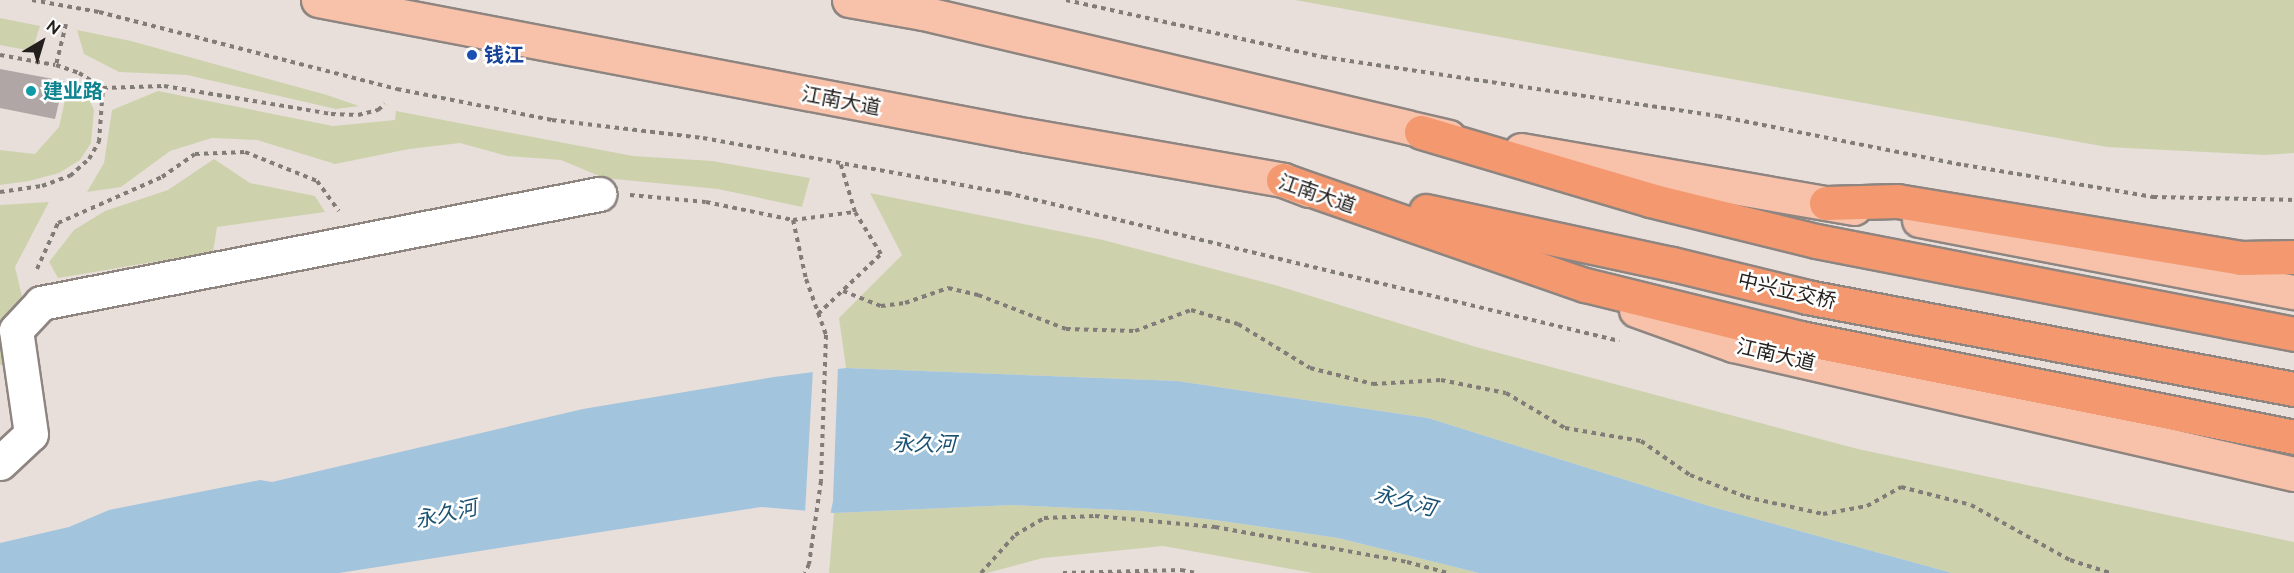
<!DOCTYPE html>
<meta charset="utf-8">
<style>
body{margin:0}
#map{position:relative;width:2294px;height:573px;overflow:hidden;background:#e8dfdb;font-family:Raleway,"Noto Sans SC",sans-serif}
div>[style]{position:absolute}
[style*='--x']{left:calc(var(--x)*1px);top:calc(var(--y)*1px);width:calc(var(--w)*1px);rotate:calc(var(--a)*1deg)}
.green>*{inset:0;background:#cdd2ad}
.water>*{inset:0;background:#a2c4dd}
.pier>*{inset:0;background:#e8dfdb}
.building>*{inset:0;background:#b0a6a5}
.path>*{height:4px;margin-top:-2px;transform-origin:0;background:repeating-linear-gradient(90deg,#827c79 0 4.5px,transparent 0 9px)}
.roads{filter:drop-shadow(2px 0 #8e8581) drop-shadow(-2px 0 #8e8581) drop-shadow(0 2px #8e8581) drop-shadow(0 -2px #8e8581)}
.minor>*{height:33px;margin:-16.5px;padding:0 16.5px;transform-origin:16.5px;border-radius:16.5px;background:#fff}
.major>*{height:33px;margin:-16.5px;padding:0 16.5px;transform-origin:16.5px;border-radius:16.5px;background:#f8c1a9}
.highway>*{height:33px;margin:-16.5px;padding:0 16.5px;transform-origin:16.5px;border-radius:16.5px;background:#f3986f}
.dots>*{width:16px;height:16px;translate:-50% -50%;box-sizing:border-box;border:3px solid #fff;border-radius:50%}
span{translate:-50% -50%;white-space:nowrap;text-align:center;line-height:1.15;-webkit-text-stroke:5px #fff;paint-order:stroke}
.transit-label{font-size:20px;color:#164399;font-weight:700}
.left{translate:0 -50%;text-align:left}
.culture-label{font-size:20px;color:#0d838f;font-weight:700}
.street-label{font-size:20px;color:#221f1d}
.water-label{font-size:21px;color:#1a5173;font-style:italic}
.north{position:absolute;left:12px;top:12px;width:60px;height:60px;-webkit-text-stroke:4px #fff;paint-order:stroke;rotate:38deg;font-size:16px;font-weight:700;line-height:24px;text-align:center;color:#221f1d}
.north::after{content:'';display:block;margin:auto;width:21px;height:27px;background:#221f1d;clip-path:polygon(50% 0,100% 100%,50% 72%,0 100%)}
</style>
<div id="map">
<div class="green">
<div style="clip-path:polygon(1295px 0,2294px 0,2294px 153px,2264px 155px,2107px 147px)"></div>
<div style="clip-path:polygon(0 18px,40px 26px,32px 51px,0 45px)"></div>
<div style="clip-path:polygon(77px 30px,131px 41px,327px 95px,359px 106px,336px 109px,187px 75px,119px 72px,84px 54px)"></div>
<div style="clip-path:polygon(69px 82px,82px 84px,94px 110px,91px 143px,80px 160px,59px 173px,29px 181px,0 185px,0 150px,35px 154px,59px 127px)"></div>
<div style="clip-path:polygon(158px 91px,333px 126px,395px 120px,396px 111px,633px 156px,712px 161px,810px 178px,802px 207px,718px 189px,604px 178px,561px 160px,507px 156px,460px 143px,409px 149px,335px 164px,257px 140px,212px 138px,170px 151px,121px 187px,87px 192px,104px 163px,112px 110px)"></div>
<div style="clip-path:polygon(214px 159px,250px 183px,315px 196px,325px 212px,217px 227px,213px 252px,58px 278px,49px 262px,74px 230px,105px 211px,168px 190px)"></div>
<div style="clip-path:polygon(870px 193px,1103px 240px,1275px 285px,1476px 347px,1858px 449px,2294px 542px,2294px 573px,1952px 573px,1709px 506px,1428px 418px,1177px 381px,846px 368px,839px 318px,902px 255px)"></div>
<div style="clip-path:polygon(49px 202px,15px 267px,22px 296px,4px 317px,8px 364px,0 365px,0 205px)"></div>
<div style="clip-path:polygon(1011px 505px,1141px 511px,1222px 521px,1338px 538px,1479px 573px,1313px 573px,1163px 546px,1043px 558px,987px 573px,829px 573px,834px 513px)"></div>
</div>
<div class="water">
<div style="clip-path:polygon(846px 368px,1177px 381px,1428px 418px,1709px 506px,1952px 573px,1479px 573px,1338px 538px,1222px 521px,1141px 511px,1012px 505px,834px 513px,761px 507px,339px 573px,0 573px,0 543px,69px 527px,109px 510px,260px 480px,272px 482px,583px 409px,774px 377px)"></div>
</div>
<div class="pier">
<div style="clip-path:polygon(838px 366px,833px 501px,830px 516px,805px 513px,813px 369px)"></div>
</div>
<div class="building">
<div style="clip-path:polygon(0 69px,64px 81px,55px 119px,0 108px)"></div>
</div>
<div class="path">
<div style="--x:32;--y:0;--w:68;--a:10.2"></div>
<div style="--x:99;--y:12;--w:308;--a:14.5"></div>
<div style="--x:397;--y:89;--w:158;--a:11.3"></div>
<div style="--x:552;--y:120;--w:152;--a:6.8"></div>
<div style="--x:703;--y:138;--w:309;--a:10.3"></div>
<div style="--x:1007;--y:193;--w:630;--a:13.59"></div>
<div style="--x:1066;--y:0;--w:263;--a:12.5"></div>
<div style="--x:1323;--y:57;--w:399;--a:8.5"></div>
<div style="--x:1718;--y:116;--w:251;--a:11.3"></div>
<div style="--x:1964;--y:165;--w:192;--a:9.6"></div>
<div style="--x:2153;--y:197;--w:141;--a:1.2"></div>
<div style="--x:66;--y:24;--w:42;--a:103.7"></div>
<div style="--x:56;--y:65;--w:24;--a:19"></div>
<div style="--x:79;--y:73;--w:28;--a:32"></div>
<div style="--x:103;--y:88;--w:61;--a:-1.9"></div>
<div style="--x:164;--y:86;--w:169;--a:9.5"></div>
<div style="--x:331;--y:114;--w:27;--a:2"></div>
<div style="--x:358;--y:115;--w:21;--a:-14"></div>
<div style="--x:378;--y:110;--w:9;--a:-41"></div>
<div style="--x:0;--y:55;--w:56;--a:10.3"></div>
<div style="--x:0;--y:192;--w:42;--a:-8.1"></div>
<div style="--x:42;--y:186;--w:30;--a:-20"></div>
<div style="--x:70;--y:176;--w:25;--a:-42"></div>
<div style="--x:89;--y:159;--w:20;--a:-60"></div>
<div style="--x:99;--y:142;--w:54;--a:-85.8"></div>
<div style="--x:630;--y:195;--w:76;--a:5.3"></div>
<div style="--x:706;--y:202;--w:89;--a:11.7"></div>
<div style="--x:793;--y:220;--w:63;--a:-7.4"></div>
<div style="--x:855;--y:212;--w:52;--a:-106.7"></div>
<div style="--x:793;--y:220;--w:60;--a:77.6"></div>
<div style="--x:806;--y:279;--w:59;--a:70.3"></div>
<div style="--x:826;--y:335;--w:146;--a:92"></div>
<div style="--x:821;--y:481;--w:84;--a:98.2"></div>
<div style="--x:809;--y:564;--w:10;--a:114"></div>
<div style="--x:37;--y:269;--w:51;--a:-65.5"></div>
<div style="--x:58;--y:223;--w:114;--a:-23.9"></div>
<div style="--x:162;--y:177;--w:40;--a:-34.9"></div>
<div style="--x:195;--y:154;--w:50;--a:-2.3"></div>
<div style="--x:245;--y:152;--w:78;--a:21.9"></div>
<div style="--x:317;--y:181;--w:37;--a:54"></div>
<div style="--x:843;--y:291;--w:41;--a:21.5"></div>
<div style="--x:881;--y:306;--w:24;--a:-7"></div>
<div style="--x:905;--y:303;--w:46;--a:-19.2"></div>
<div style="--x:948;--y:288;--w:31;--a:13"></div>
<div style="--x:978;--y:295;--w:94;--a:21.1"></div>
<div style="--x:1066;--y:329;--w:69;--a:1.7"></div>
<div style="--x:1135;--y:331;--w:60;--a:-20.6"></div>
<div style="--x:1191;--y:310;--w:49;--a:16.6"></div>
<div style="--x:1238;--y:324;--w:84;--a:31.4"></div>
<div style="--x:1310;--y:368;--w:65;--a:14.3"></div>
<div style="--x:1373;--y:384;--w:68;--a:-3.4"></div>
<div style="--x:1441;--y:380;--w:66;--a:11.3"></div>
<div style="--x:1506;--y:393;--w:69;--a:30.7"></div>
<div style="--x:1565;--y:428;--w:77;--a:9.7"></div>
<div style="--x:1641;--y:441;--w:60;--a:34.8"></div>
<div style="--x:1690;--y:475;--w:60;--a:21.4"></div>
<div style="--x:1746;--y:497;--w:79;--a:12.4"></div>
<div style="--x:1823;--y:514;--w:45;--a:-10.3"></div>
<div style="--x:1867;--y:506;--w:39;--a:-29"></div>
<div style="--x:1901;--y:487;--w:72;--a:14.4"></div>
<div style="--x:1971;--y:505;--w:113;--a:29.1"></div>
<div style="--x:2070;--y:560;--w:42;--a:18"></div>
<div style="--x:818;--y:314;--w:87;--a:-43.6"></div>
<div style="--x:881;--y:254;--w:49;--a:-121.8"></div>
<div style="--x:981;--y:573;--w:51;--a:-48.2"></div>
<div style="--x:1015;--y:535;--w:34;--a:-30"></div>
<div style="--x:1044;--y:518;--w:51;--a:-2.2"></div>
<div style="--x:1095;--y:516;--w:121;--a:5.2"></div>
<div style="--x:1215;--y:527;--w:195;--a:10.3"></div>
<div style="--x:1407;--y:562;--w:42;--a:15"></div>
<div style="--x:1063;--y:573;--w:118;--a:-1.5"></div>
<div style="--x:1181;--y:570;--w:15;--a:11"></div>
</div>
<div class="roads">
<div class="minor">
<div style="--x:0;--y:463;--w:42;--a:-43.1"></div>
<div style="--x:31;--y:434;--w:105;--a:-98.2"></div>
<div style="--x:16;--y:330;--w:37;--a:-47"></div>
<div style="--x:41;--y:303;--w:569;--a:-11.05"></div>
</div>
<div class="major">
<div style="--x:318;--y:0;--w:721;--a:10.8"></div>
<div style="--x:1026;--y:135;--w:261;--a:9.9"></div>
<div style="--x:1283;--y:180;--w:28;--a:21"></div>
<div style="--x:849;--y:0;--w:75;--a:10"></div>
<div style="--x:923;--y:13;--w:540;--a:13.26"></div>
<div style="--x:1521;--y:150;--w:338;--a:9.9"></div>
<div style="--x:1919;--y:220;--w:382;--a:10.9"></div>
<div style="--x:1636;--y:310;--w:103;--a:19.8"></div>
<div style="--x:1733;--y:345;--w:576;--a:12.95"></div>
</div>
<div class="highway">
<div style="--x:1421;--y:132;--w:239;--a:16.5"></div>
<div style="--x:1650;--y:200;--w:171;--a:13.9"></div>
<div style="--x:1816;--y:241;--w:487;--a:11"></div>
<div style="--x:1283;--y:180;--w:320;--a:19.2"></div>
<div style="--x:1585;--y:285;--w:221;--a:13.8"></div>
<div style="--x:1800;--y:338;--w:504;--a:11.33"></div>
<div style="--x:1826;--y:203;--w:71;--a:-1.6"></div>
<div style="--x:1897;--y:201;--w:348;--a:9.4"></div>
<div style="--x:2240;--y:258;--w:54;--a:-1.1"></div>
<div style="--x:1426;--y:211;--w:252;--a:12.2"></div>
<div style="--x:1672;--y:264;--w:139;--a:13.7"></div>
<div style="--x:1807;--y:297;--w:496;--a:10.7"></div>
</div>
</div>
<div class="dots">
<div style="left:472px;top:55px;background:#1a4fb4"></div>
<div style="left:31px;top:91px;background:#0f9aa8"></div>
</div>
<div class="transit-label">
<span class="left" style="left:484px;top:55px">钱江</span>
</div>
<div class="culture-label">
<span class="left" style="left:43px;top:91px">建业路</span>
</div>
<div class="street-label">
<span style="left:841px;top:101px;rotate:11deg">江南大道</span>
<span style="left:1317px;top:194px;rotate:19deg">江南大道</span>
<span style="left:1787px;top:291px;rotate:13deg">中兴立交桥</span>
<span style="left:1776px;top:355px;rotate:13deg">江南大道</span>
</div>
<div class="water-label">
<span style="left:924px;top:444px;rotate:1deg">永久河</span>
<span style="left:1405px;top:501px;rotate:15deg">永久河</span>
<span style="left:446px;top:514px;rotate:-13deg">永久河</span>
</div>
<div class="north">N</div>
</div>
